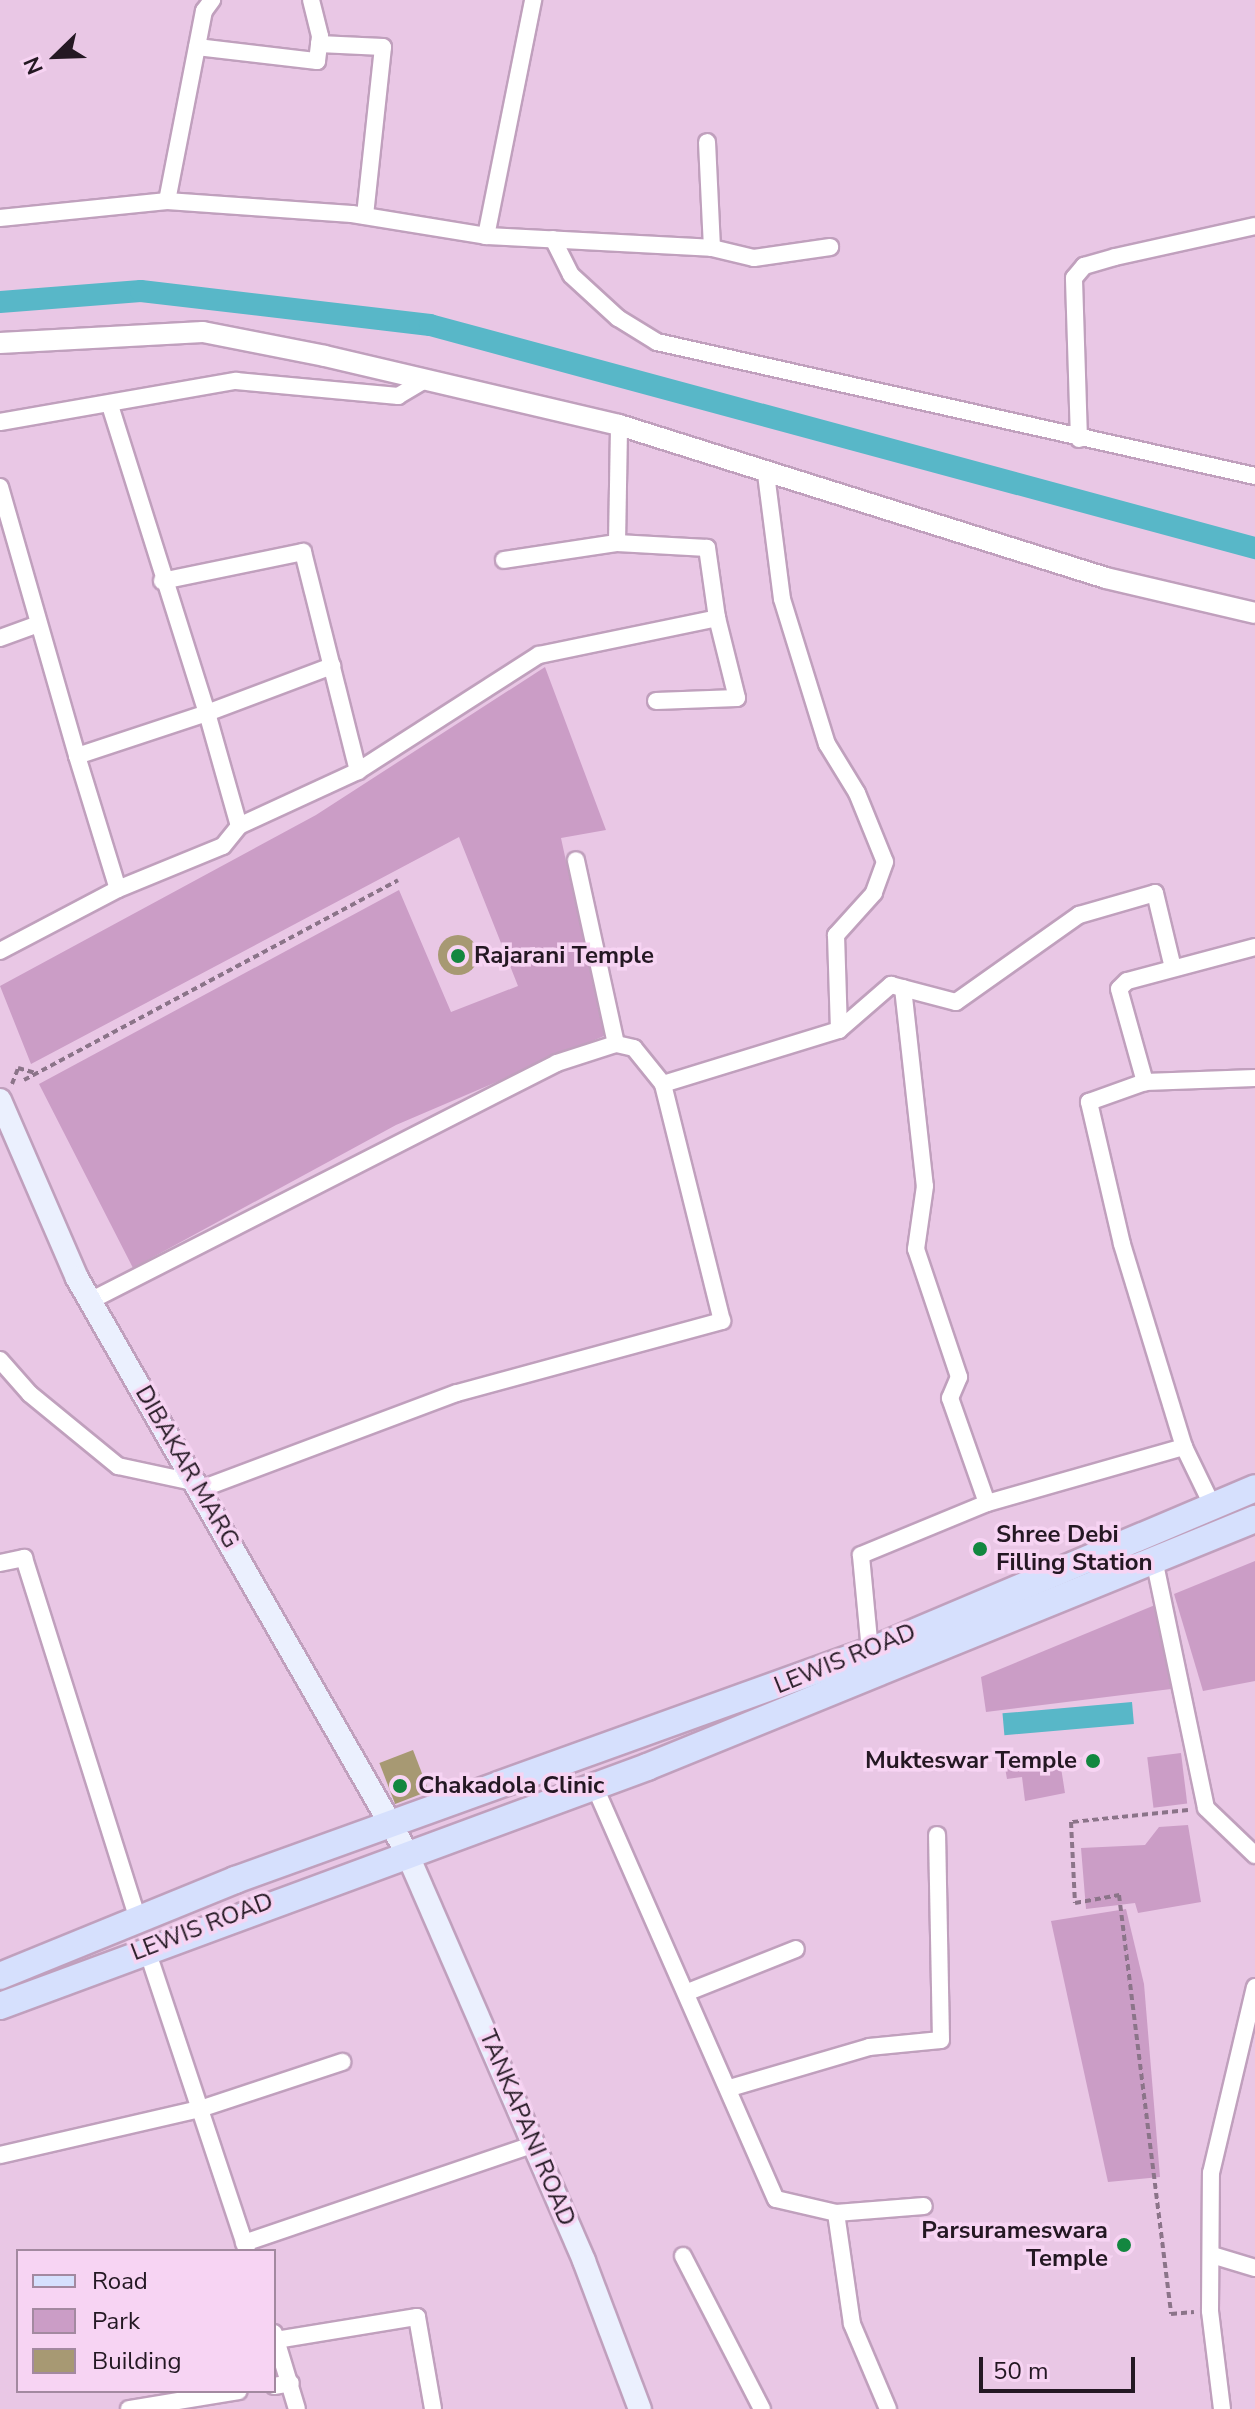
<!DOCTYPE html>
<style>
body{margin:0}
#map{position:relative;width:1255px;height:2409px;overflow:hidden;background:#e9c7e5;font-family:"Nunito Sans",sans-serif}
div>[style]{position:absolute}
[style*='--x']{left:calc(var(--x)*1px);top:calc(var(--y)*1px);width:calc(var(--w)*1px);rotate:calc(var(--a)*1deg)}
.green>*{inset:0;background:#cb9dc6;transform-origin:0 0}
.water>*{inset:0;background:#58b7c8;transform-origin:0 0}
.canal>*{height:22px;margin:-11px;padding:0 11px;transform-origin:11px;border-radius:11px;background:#58b7c8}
.building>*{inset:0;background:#a79973;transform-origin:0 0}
.round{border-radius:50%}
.path>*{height:4px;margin-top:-2px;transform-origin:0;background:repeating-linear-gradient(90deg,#8b7489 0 6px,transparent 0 10px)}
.roads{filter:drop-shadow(2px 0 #c0a0bd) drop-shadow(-2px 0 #c0a0bd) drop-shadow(0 2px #c0a0bd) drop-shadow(0 -2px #c0a0bd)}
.minor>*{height:16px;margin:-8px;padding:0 8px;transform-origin:8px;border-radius:8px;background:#fff}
.tertiary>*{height:20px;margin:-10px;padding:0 10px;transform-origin:10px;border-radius:10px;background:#fff}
.secondary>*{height:22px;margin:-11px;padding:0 11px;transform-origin:11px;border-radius:11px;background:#ebf0fe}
.primary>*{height:26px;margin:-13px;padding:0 13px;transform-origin:13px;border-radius:13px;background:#d6e0fd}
.dots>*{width:22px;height:22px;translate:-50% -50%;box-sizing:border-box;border:4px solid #f7d4f3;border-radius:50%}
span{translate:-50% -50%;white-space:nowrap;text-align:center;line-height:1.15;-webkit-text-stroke:7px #f7d4f3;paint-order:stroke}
.poi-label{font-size:24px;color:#241823;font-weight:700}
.left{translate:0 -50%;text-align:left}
.right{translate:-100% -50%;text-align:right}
.street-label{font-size:24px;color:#241823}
.legend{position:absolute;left:16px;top:2249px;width:260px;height:144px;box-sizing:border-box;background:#f7d4f3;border:2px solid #a389a0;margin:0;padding:10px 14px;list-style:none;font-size:24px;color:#241823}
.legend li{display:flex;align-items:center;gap:16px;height:40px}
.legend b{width:40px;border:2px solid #a389a0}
.north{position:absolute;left:16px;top:16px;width:80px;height:80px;-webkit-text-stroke:6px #f7d4f3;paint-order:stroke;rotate:247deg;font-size:22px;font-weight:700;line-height:32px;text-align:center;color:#241823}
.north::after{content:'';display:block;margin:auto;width:28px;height:36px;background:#241823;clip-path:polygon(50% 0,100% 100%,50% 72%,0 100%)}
.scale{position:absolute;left:979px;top:2357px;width:156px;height:36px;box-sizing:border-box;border:4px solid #241823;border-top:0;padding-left:10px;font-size:24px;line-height:28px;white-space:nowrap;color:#241823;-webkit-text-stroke:6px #f7d4f3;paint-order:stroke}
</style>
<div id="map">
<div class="green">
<div style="clip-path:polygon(545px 667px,606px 830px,561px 838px,604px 1036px,396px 1125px,133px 1268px,39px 1084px,399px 890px,451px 1012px,518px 986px,459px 837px,31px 1064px,0 986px,316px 815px)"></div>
<div style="clip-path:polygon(1255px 1561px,1255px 1681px,1203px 1691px,1174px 1594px)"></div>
<div style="clip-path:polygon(1155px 1605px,1171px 1689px,986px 1712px,981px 1677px)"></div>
<div style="left:1181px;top:1753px;width:51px;height:34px;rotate:83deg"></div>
<div style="clip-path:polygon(1059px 1755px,1065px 1793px,1025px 1801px,1022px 1777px,1007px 1779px,1004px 1762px)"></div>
<div style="clip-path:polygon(1188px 1825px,1201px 1902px,1138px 1913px,1135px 1903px,1086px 1909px,1081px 1848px,1145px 1845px,1159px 1827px)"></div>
<div style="clip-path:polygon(1126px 1909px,1144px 1984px,1160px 2177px,1108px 2182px,1051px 1921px)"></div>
</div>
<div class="water">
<div style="left:1132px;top:1702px;width:22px;height:130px;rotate:85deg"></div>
</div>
<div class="canal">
<div style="--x:0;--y:302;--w:141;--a:-4.5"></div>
<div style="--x:141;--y:291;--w:291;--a:6.7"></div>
<div style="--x:430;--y:325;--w:855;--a:15.13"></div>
</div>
<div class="building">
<div class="round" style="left:438px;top:935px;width:40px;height:40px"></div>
<div style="left:413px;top:1750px;width:44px;height:36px;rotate:69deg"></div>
</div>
<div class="path">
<div style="--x:24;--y:1080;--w:424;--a:-28.1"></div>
<div style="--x:12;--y:1084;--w:17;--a:-69"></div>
<div style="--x:18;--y:1068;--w:19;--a:16"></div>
<div style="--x:1188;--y:1810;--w:118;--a:174.1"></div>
<div style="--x:1071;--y:1822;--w:81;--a:87.2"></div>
<div style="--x:1075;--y:1903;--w:45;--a:-10.3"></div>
<div style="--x:1119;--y:1895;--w:422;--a:82.9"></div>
<div style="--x:1171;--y:2314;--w:23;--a:-5"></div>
</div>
<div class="roads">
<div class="minor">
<div style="--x:319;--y:44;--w:64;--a:2.7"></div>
<div style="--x:383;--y:47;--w:170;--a:96.1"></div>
<div style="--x:197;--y:47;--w:121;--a:6.7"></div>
<div style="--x:317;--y:61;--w:25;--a:-83"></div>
<div style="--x:320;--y:36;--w:37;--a:-104"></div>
<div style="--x:167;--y:201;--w:194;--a:-79"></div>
<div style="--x:204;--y:11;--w:14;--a:-54"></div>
<div style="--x:0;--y:218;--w:168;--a:-5.8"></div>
<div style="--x:167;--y:201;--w:185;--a:4"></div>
<div style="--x:352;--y:214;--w:136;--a:9.3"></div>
<div style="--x:486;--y:236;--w:226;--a:3"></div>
<div style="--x:712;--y:248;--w:106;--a:-92.7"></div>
<div style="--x:486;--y:236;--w:241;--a:-78.7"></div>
<div style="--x:553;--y:239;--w:40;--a:63.4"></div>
<div style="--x:571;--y:275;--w:64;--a:42.5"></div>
<div style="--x:618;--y:318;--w:46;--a:31.6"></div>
<div style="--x:657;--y:342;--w:613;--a:12.63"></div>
<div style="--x:712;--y:248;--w:43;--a:13.4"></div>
<div style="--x:754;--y:258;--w:77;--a:-8.2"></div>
<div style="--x:0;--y:422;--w:240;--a:-9.9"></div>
<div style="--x:236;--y:381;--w:163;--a:5.3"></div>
<div style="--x:398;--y:396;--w:31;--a:-31"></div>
<div style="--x:1079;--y:439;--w:161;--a:-91.8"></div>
<div style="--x:1074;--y:278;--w:16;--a:-50"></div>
<div style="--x:1084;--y:266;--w:32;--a:-16"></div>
<div style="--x:1115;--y:257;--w:143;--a:-12.5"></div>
<div style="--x:766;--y:474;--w:126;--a:82.7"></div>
<div style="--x:782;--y:599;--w:152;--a:72.8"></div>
<div style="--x:827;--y:744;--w:57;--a:58.5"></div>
<div style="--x:857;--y:793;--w:74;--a:67.9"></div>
<div style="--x:885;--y:862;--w:33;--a:110"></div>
<div style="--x:874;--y:893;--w:57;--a:132.1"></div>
<div style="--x:836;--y:935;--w:95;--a:88.2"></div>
<div style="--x:0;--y:487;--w:280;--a:74"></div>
<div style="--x:77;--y:756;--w:137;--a:-18.3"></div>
<div style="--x:207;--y:713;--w:323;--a:-107.5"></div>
<div style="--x:504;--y:560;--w:114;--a:-8.6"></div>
<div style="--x:617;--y:543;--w:118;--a:-89"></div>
<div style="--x:162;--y:581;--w:144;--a:-11.6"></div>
<div style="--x:303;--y:552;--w:226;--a:75.9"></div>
<div style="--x:0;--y:638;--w:38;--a:-20"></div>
<div style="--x:656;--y:701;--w:81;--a:-2.1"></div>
<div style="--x:737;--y:698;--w:82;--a:-104"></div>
<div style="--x:77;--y:756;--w:139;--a:72.9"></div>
<div style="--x:239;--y:826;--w:117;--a:-105.8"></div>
<div style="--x:207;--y:713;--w:134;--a:-20.6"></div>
<div style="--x:1255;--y:947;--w:132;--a:165.1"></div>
<div style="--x:1127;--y:981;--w:11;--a:135"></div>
<div style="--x:1119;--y:989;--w:97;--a:74.4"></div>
<div style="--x:1145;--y:1082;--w:110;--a:-2.1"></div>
<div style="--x:0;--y:951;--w:133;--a:-27.7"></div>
<div style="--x:118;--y:889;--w:113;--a:-22.3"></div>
<div style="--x:223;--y:846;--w:26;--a:-51"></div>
<div style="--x:239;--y:826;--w:131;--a:-24.8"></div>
<div style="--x:358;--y:771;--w:215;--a:-32.7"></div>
<div style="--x:539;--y:655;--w:182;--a:-11.7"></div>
<div style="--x:717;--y:618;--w:71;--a:-98.1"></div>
<div style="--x:707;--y:548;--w:90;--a:-176.8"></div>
<div style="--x:903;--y:988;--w:199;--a:83.7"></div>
<div style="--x:925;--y:1186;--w:64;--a:98.1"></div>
<div style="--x:916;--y:1249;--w:135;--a:71.4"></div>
<div style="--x:959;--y:1377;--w:23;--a:113"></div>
<div style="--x:950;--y:1398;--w:111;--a:70.6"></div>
<div style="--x:663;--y:1084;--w:184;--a:-17.1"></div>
<div style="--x:839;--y:1030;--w:69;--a:-40.9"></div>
<div style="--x:891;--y:985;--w:67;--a:14.7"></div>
<div style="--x:956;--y:1002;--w:151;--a:-35.3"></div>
<div style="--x:1079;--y:915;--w:79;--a:-16.1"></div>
<div style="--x:1155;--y:893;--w:77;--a:76.5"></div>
<div style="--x:90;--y:1301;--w:524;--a:-27.01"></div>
<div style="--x:557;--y:1063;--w:62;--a:-17.9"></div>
<div style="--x:0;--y:1360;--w:45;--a:48.6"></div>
<div style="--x:30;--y:1394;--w:114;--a:39.3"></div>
<div style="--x:118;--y:1466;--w:81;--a:12.1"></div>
<div style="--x:1184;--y:1447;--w:67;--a:64.2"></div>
<div style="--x:201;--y:1489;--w:273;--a:-20.6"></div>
<div style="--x:457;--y:1393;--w:275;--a:-15.2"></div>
<div style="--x:722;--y:1321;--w:244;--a:-104"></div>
<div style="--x:663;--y:1084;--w:46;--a:-128.9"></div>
<div style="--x:634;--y:1048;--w:18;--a:-167"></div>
<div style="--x:616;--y:1044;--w:188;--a:-102.3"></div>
<div style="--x:0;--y:1563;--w:25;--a:-12"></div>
<div style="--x:24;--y:1558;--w:380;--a:72.5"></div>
<div style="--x:1155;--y:1564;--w:249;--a:78.2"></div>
<div style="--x:1206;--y:1808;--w:68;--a:43.8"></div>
<div style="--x:870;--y:1651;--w:96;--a:-95.4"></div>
<div style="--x:861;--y:1555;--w:136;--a:-22.4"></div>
<div style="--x:987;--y:1503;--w:205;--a:-15.9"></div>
<div style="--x:1184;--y:1447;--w:212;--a:-107"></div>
<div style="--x:1122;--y:1244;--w:146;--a:-103.1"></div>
<div style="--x:1089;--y:1102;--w:59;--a:-19.7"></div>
<div style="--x:594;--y:1785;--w:452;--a:66.3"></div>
<div style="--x:776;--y:2199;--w:62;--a:13.1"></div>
<div style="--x:836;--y:2213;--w:112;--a:81.8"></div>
<div style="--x:852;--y:2324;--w:92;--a:67"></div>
<div style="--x:146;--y:1947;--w:320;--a:71.6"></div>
<div style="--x:688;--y:1992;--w:116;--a:-21.7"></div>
<div style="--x:730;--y:2088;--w:145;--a:-16.4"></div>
<div style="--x:869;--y:2047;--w:72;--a:-5.6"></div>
<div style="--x:941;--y:2040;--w:205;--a:-91.1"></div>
<div style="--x:0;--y:2155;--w:205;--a:-13"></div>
<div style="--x:200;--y:2109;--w:150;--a:-18.3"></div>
<div style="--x:836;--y:2213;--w:88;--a:-4.5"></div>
<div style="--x:244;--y:2243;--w:307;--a:-18.8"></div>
<div style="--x:1212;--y:2255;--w:45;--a:16.8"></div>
<div style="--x:683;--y:2256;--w:172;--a:62.7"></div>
<div style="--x:274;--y:2333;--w:79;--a:73.2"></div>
<div style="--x:276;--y:2340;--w:143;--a:-9.3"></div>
<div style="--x:417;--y:2317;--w:93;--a:80.1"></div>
<div style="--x:274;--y:2386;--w:17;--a:-10"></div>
<div style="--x:129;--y:2409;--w:111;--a:-9.3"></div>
<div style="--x:1222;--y:2409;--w:99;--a:-97"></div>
<div style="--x:1210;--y:2311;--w:138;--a:-89.6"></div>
<div style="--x:1211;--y:2173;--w:191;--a:-76.7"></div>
</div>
<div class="tertiary">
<div style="--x:0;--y:343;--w:203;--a:-3.1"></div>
<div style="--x:203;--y:332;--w:124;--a:11.1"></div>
<div style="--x:325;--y:356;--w:302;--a:13.2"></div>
<div style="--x:619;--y:425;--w:510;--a:17.44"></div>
<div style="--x:1106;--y:578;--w:153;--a:13.2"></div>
</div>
<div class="secondary">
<div style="--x:0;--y:1100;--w:194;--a:66.6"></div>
<div style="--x:77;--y:1278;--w:661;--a:60.14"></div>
<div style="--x:406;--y:1851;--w:447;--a:66.5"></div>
<div style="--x:584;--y:2261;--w:158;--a:69.3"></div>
</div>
<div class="primary">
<div style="--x:0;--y:1976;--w:254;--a:-22.2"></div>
<div style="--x:235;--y:1880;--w:675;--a:-19.83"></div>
<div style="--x:870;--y:1651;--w:418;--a:-22.9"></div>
<div style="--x:0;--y:2006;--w:690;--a:-20.27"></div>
<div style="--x:647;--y:1767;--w:657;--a:-22.19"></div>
</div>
</div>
<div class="dots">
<div style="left:458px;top:956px;background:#138740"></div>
<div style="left:980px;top:1549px;background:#138740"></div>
<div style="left:1093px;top:1761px;background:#138740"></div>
<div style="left:400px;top:1786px;background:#138740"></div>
<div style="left:1124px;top:2245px;background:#138740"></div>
</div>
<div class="poi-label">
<span class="left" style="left:474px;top:956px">Rajarani Temple</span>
<span class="left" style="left:996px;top:1549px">Shree Debi<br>Filling Station</span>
<span class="right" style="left:1077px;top:1761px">Mukteswar Temple</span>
<span class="left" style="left:418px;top:1786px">Chakadola Clinic</span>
<span class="right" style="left:1108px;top:2245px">Parsurameswara<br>Temple</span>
</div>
<div class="street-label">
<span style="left:187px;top:1467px;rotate:60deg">DIBAKAR MARG</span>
<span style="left:845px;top:1659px;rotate:-22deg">LEWIS ROAD</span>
<span style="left:202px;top:1927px;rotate:-21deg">LEWIS ROAD</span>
<span style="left:527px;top:2128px;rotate:67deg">TANKAPANI ROAD</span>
</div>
<ul class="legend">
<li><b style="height:10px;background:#d6e0fd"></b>Road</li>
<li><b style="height:22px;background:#cb9dc6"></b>Park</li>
<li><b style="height:22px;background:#a79973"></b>Building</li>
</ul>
<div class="north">N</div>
<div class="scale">50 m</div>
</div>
